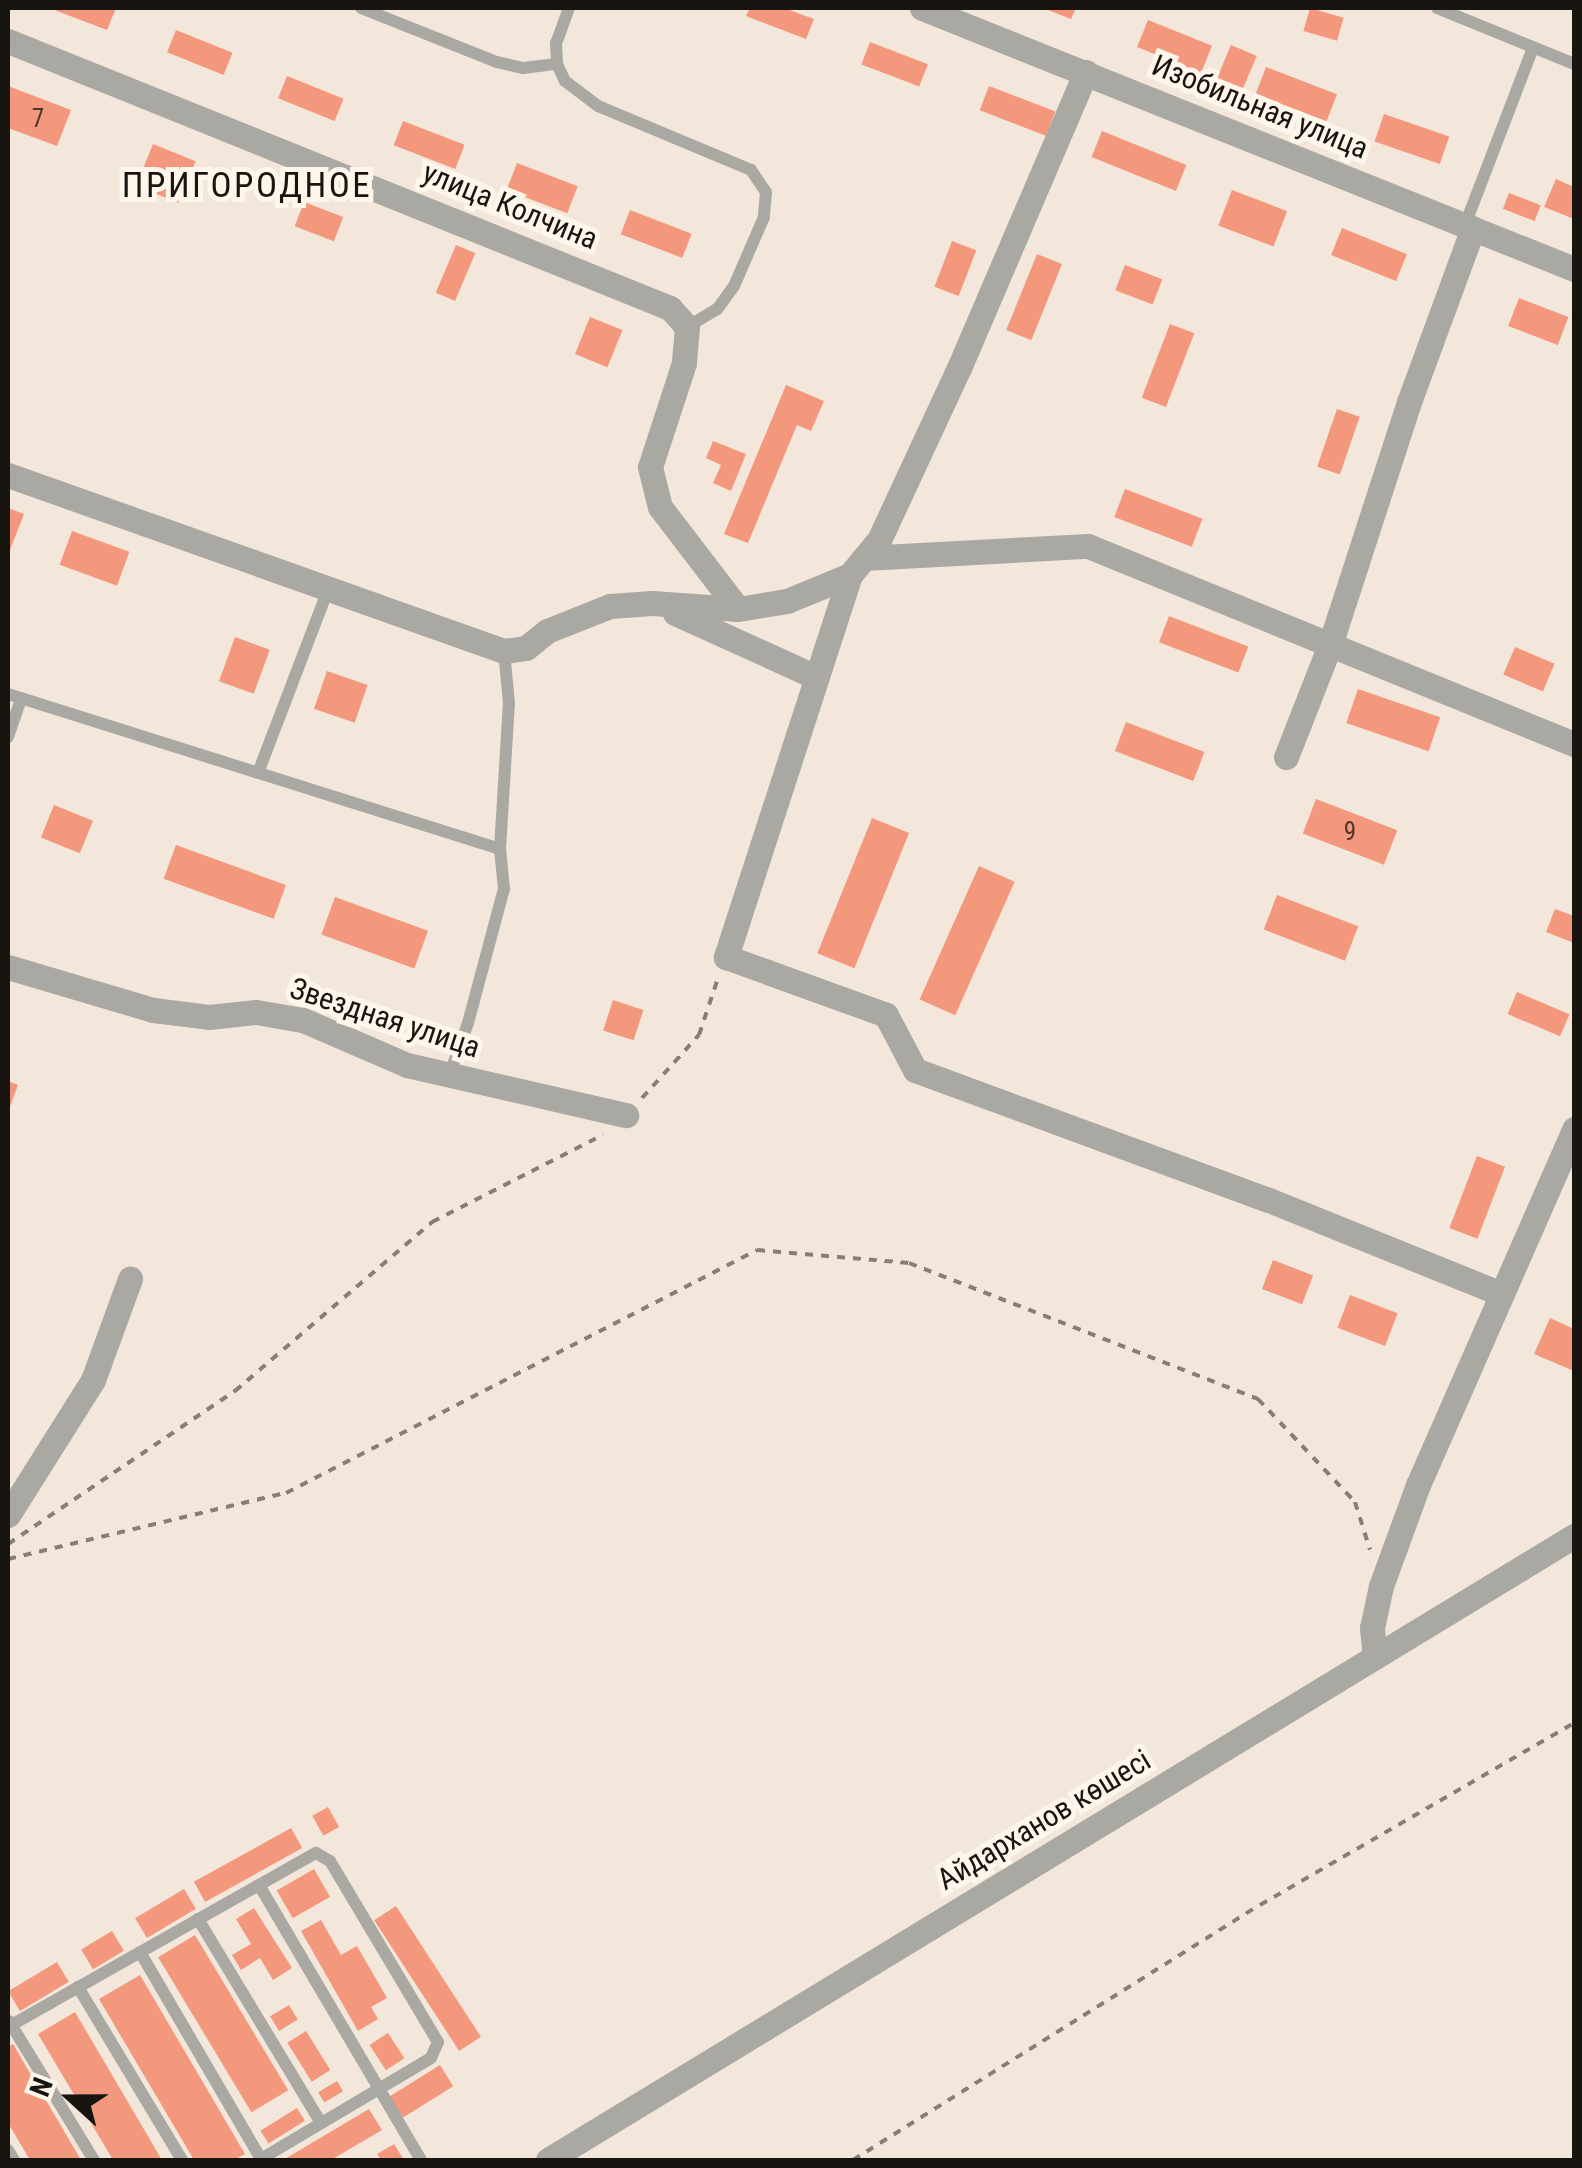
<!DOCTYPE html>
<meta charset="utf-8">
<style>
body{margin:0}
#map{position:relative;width:1582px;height:2168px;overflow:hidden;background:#f3e7db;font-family:"Roboto Condensed",sans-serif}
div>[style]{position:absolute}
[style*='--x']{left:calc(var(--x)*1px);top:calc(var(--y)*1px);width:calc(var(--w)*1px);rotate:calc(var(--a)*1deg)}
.building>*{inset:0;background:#f3987c;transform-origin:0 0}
.path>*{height:4px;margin-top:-2px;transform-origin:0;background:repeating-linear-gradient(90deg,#877f77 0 8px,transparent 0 16px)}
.lane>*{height:12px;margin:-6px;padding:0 6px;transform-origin:6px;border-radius:6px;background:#a9a8a2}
.street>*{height:25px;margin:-12.5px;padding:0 12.5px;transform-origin:12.5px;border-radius:12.5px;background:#a9a8a2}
span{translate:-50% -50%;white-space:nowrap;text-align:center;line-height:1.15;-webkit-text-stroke:10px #fef5eb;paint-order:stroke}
.number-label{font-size:25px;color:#4f352b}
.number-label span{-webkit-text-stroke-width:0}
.street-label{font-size:30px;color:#181410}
.quarter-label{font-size:35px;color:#181410;letter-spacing:2.5px}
.frame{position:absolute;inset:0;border:10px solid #181410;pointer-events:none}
.north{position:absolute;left:20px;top:2048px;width:100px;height:100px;-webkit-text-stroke:8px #fef5eb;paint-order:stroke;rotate:291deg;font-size:28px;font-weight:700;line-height:40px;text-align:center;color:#181410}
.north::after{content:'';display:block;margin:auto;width:35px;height:45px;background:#181410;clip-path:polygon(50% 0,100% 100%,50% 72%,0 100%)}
</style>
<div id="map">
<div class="building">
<div style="clip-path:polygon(49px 8px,116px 8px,107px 30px)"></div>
<div style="clip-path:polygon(750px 8px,784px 8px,814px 19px,806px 39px,746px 16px)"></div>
<div style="clip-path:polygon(1043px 8px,1076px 8px,1071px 19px)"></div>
<div style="left:1310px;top:8px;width:35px;height:24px;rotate:16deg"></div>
<div style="left:1148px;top:20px;width:69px;height:29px;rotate:22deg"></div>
<div style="left:176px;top:30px;width:61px;height:24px;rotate:22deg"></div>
<div style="left:870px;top:42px;width:62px;height:24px;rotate:21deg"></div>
<div style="left:1231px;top:45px;width:28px;height:53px;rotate:23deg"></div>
<div style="left:1266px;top:67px;width:76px;height:29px;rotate:21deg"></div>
<div style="left:287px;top:76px;width:61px;height:24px;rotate:22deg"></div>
<div style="clip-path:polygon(8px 86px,71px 110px,57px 146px,8px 128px)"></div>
<div style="left:989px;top:86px;width:71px;height:26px;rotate:21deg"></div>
<div style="left:1384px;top:114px;width:69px;height:29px;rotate:19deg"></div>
<div style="left:403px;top:121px;width:66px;height:26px;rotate:21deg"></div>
<div style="left:1102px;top:131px;width:91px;height:28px;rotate:22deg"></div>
<div style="left:153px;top:144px;width:46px;height:45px;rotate:22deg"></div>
<div style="left:517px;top:163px;width:65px;height:29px;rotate:21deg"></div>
<div style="clip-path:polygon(1556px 179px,1574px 187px,1574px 219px,1544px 207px)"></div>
<div style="left:1232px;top:190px;width:59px;height:38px;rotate:21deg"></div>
<div style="left:1509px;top:193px;width:34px;height:17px;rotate:21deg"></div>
<div style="left:304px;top:202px;width:42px;height:26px;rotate:21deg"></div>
<div style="left:630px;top:210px;width:66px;height:26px;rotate:21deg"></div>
<div style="left:1342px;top:228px;width:70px;height:29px;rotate:22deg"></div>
<div style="left:952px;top:241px;width:26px;height:49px;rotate:21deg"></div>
<div style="left:456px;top:245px;width:21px;height:52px;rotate:23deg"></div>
<div style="left:1037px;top:254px;width:27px;height:82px;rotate:22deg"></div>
<div style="left:1125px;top:265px;width:40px;height:27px;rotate:21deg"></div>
<div style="left:1519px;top:298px;width:53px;height:30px;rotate:21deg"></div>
<div style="left:590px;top:317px;width:35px;height:40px;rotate:22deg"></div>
<div style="left:1170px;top:324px;width:26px;height:79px;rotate:21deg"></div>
<div style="clip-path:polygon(786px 385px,824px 401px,811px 431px,797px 425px,748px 543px,724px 534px)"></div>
<div style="left:1337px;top:409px;width:24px;height:61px;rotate:19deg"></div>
<div style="clip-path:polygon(713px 441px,746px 454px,731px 491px,713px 483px,721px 465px,706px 458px)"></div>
<div style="left:1125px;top:489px;width:83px;height:30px;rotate:21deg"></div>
<div style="clip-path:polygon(8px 508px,24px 514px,8px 555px)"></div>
<div style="left:72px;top:531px;width:61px;height:36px;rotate:20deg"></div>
<div style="left:1169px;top:616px;width:85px;height:28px;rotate:21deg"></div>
<div style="left:235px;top:637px;width:37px;height:47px;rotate:20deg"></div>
<div style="left:1515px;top:647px;width:43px;height:30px;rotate:23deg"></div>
<div style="left:327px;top:671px;width:43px;height:40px;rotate:19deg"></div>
<div style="left:1358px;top:689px;width:87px;height:36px;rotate:19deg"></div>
<div style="left:1126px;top:722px;width:84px;height:31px;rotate:21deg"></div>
<div style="left:1316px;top:799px;width:87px;height:37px;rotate:21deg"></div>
<div style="left:54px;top:805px;width:42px;height:35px;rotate:22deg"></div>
<div style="left:872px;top:818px;width:40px;height:146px;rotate:22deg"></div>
<div style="left:176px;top:845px;width:117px;height:36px;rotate:20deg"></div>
<div style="left:979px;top:866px;width:39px;height:146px;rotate:24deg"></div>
<div style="left:1277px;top:895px;width:87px;height:37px;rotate:21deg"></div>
<div style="left:335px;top:897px;width:99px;height:40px;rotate:20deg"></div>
<div style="clip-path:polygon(1555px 909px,1574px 916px,1574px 943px,1546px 932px)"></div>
<div style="left:1517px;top:992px;width:57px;height:24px;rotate:23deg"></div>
<div style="left:613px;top:1000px;width:32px;height:32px;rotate:18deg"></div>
<div style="clip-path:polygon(8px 1081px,18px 1085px,8px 1112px)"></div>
<div style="left:1477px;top:1156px;width:30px;height:77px;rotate:21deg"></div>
<div style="left:1273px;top:1260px;width:43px;height:31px;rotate:21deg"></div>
<div style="left:1350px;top:1295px;width:51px;height:35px;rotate:21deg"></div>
<div style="clip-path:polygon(1550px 1318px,1574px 1329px,1574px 1371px,1534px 1354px)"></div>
<div style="left:328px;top:1807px;width:23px;height:18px;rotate:61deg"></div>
<div style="left:291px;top:1828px;width:23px;height:111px;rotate:61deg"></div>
<div style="left:314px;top:1869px;width:32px;height:43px;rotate:60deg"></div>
<div style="left:184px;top:1889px;width:23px;height:57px;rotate:59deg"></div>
<div style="left:396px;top:1906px;width:156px;height:26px;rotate:57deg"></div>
<div style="clip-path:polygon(254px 1908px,292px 1968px,273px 1980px,260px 1958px,241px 1970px,232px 1955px,251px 1944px,236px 1919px)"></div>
<div style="clip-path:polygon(321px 1920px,341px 1955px,357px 1946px,387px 1998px,371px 2007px,378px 2019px,358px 2031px,301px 1931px)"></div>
<div style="left:112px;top:1931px;width:23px;height:36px;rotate:59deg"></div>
<div style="left:195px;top:1935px;width:181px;height:43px;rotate:59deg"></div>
<div style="left:57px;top:1962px;width:23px;height:57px;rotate:59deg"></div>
<div style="clip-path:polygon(140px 1975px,245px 2154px,234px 2160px,194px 2160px,99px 1999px)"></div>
<div style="left:289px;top:2005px;width:17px;height:22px;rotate:59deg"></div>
<div style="clip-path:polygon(75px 2012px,162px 2160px,113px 2160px,38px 2034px)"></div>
<div style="left:306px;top:2031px;width:46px;height:22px;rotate:58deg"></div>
<div style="left:388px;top:2033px;width:30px;height:22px;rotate:57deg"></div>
<div style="clip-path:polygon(13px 2044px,81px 2160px,30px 2160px,8px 2123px,8px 2047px)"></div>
<div style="left:440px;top:2065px;width:25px;height:60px;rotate:58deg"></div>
<div style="left:337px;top:2081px;width:12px;height:22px;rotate:59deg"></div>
<div style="left:297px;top:2108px;width:15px;height:43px;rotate:58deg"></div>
<div style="clip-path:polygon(369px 2109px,382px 2130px,331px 2160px,283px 2160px)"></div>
<div style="clip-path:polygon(394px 2144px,404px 2160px,381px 2160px,377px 2154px)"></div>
</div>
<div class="path">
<div style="--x:642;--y:1098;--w:85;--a:-47.9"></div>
<div style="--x:699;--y:1035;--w:60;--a:-71.6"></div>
<div style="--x:8;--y:1544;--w:274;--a:-34"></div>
<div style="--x:235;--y:1391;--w:260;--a:-40.6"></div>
<div style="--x:432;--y:1222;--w:192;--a:-27"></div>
<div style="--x:8;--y:1559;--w:286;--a:-13.4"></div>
<div style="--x:286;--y:1493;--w:530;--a:-27.29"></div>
<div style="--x:757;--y:1250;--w:153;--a:4.9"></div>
<div style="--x:909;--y:1263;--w:375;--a:21.3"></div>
<div style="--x:1258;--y:1399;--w:141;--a:46.7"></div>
<div style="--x:1355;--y:1502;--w:50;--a:72.6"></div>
<div style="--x:853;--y:2160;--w:480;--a:-32.1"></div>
<div style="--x:1260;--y:1905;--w:363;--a:-30.1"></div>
</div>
<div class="lane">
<div style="--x:361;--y:8;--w:146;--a:21.7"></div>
<div style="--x:497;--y:62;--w:27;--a:13"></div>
<div style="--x:523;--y:68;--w:34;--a:-7"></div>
<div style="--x:569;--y:8;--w:37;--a:110"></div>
<div style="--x:556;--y:43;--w:21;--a:87"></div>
<div style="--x:557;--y:64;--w:19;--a:65"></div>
<div style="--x:565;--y:81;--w:41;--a:37.1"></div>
<div style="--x:598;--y:106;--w:166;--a:22.7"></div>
<div style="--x:751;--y:170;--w:27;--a:56"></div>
<div style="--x:766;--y:192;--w:25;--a:95"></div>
<div style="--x:764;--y:217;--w:75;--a:113.5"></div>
<div style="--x:734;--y:286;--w:29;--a:126"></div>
<div style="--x:717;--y:309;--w:35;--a:149"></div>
<div style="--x:1437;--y:8;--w:148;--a:22.2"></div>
<div style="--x:1465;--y:225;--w:190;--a:-69"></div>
<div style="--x:8;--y:694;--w:516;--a:17.49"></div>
<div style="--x:8;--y:737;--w:40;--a:-71.1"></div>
<div style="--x:258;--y:773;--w:196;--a:-69.1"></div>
<div style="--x:449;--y:1076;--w:56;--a:-70.3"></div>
<div style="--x:468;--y:1023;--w:139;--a:-75"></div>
<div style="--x:504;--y:889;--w:40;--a:-95.7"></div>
<div style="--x:500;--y:849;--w:146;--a:-86.5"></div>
<div style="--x:509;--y:703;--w:52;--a:-95.5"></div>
<div style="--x:259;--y:1885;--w:319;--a:59.5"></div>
<div style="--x:198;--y:1919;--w:238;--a:58.9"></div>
<div style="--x:140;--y:1952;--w:240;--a:59.7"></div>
<div style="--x:78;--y:1987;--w:202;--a:59"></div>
<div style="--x:9;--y:2021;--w:163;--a:58.6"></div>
<div style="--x:8;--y:2027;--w:354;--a:-29.5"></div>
<div style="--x:316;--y:1853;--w:16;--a:30"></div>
<div style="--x:330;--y:1861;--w:211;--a:59.2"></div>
<div style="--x:438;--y:2042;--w:17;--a:114"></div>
<div style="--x:431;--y:2058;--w:200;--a:149.3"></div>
<div style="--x:8;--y:2150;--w:12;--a:59"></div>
</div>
<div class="street">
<div style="--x:922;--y:8;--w:702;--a:21.82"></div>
<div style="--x:8;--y:41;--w:714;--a:21.97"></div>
<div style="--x:670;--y:308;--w:25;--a:48"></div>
<div style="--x:687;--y:327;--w:36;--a:95"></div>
<div style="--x:684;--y:363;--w:109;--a:108.1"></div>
<div style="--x:650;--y:467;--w:41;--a:76"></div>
<div style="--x:660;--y:507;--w:128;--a:52.6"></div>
<div style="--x:8;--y:475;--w:526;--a:19.54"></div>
<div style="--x:504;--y:651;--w:22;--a:-8"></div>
<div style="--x:526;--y:648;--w:27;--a:-39"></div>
<div style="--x:547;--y:631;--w:68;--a:-21.6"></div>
<div style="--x:610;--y:606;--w:42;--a:-4.1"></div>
<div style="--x:652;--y:603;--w:86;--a:4"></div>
<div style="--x:738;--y:609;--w:50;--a:-9.3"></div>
<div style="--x:787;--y:601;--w:68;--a:-22.4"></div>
<div style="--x:850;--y:575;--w:45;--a:-50.4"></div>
<div style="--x:879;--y:540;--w:190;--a:-65.1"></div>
<div style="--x:959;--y:368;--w:322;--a:-66.8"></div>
<div style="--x:864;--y:558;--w:224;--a:-3.1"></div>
<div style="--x:1088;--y:546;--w:525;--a:22.17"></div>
<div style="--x:850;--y:575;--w:402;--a:108"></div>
<div style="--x:726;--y:957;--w:170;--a:19.9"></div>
<div style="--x:886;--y:1015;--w:62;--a:62.2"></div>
<div style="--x:915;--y:1070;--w:377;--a:20.2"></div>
<div style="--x:1269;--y:1200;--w:251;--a:22"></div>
<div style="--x:675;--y:613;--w:155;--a:24.4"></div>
<div style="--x:1286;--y:757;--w:120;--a:-68.6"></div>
<div style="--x:1330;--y:645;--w:256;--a:-72"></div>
<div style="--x:1409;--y:402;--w:185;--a:-69.8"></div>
<div style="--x:8;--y:967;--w:151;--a:16.5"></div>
<div style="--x:153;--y:1010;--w:56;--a:7.1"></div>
<div style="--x:209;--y:1017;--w:47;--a:-6.1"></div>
<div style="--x:256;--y:1012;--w:48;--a:9.7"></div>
<div style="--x:303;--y:1020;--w:113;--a:23.4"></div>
<div style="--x:407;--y:1065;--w:225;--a:12.9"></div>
<div style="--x:8;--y:1515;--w:160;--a:-57.8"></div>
<div style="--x:93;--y:1380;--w:108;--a:-69.9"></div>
<div style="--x:1375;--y:1657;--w:29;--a:-96"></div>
<div style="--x:1372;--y:1628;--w:43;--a:-77.9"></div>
<div style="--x:1381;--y:1586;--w:108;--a:-69.9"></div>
<div style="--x:1418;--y:1485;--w:389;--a:-66.3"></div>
<div style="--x:548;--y:2160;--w:1201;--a:-31.31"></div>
</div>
<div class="number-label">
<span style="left:38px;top:119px">7</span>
<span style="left:1350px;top:832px">9</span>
</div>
<div class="street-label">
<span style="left:1260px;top:107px;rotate:22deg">Изобильная улица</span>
<span style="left:510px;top:206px;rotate:22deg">улица Колчина</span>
<span style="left:385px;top:1018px;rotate:18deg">Звездная улица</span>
<span style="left:1044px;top:1820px;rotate:-31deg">Айдарханов көшесі</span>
</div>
<div class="quarter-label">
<span style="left:247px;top:186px">ПРИГОРОДНОЕ</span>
</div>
<div class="frame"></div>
<div class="north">N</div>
</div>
